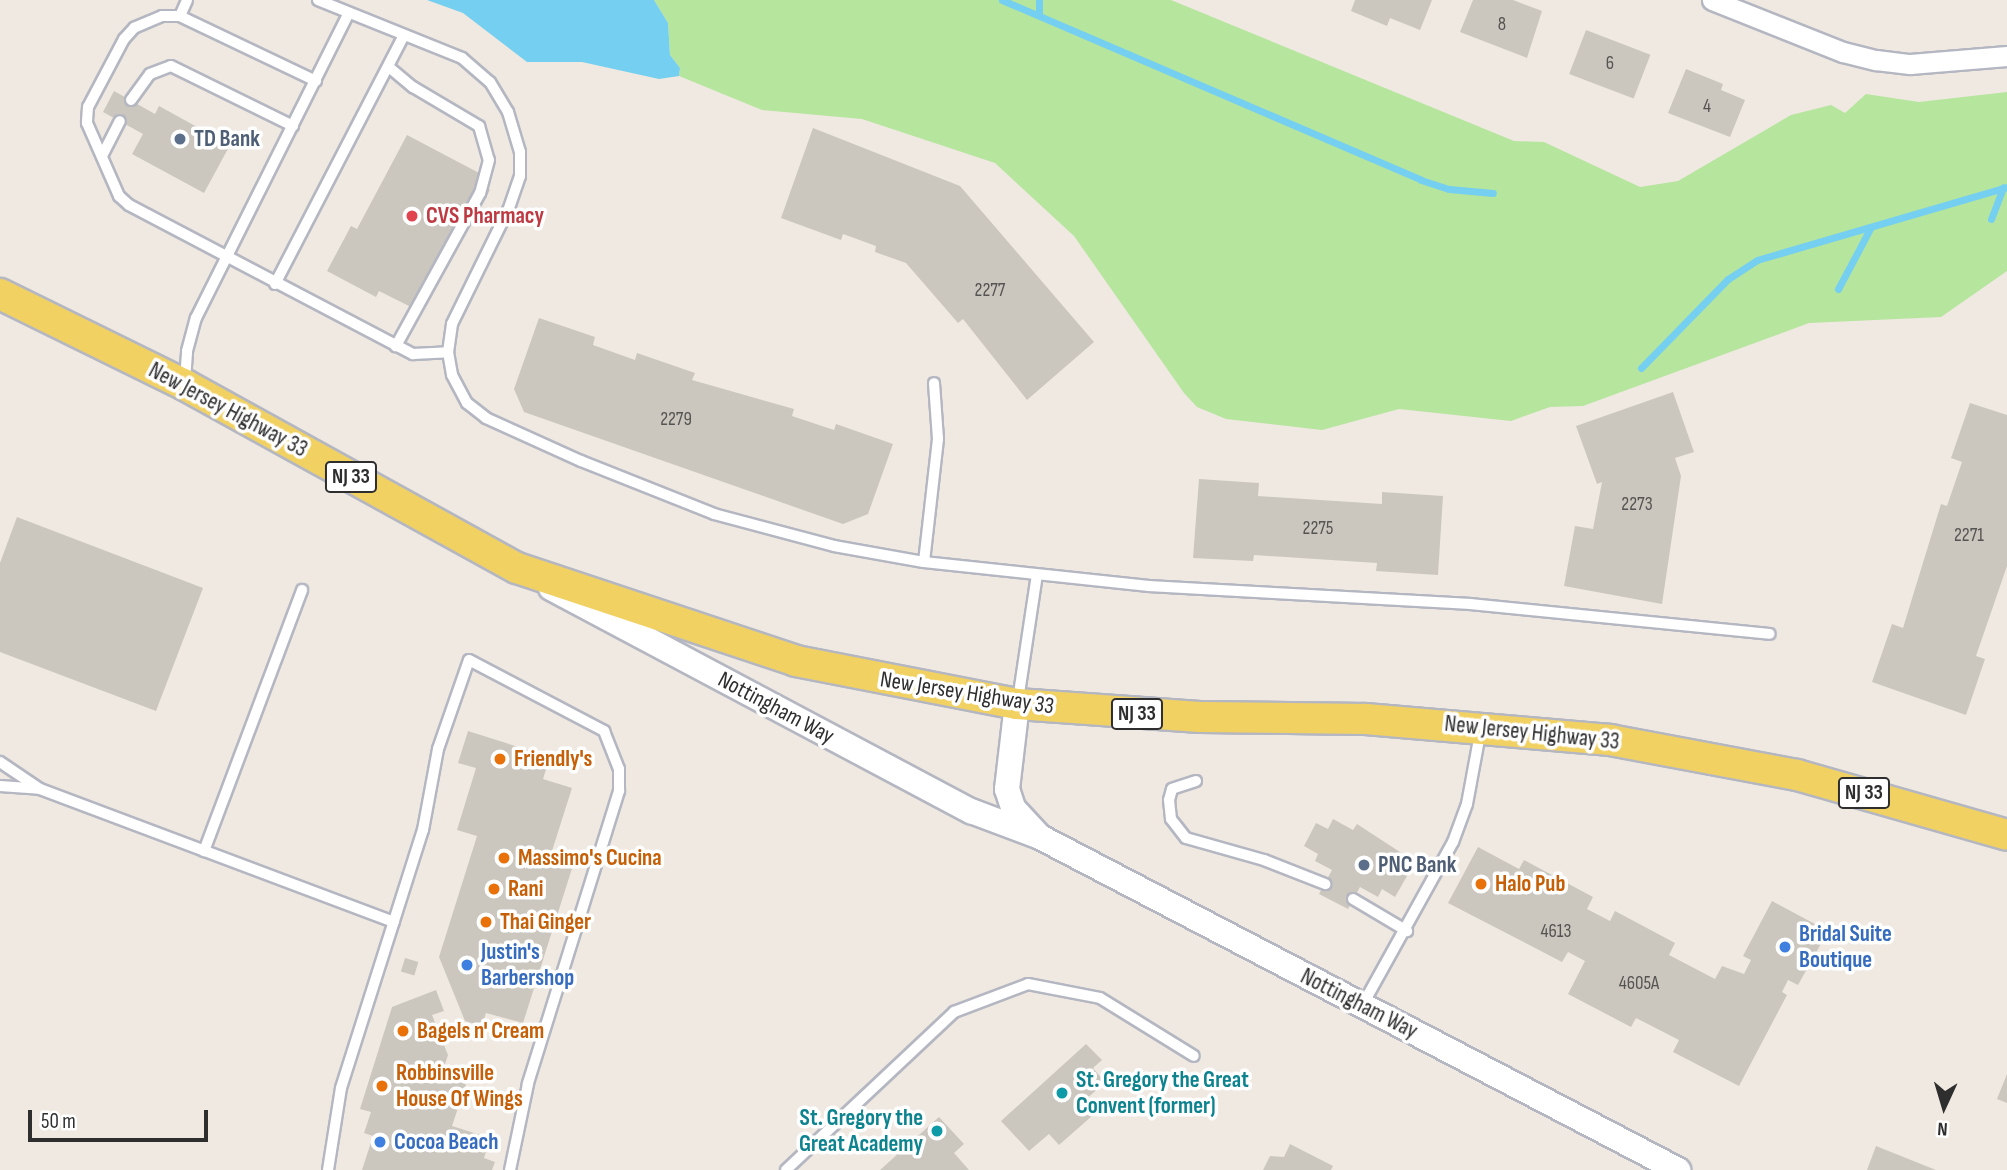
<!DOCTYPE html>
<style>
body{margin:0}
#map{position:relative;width:2007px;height:1170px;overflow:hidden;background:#efe9e1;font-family:"Sofia Sans Condensed",sans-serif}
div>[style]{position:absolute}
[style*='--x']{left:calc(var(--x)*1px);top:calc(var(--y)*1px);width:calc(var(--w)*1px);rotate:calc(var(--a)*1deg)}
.green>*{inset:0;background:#b6e59e}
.water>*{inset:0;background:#75cff0}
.stream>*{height:7px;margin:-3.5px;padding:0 3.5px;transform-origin:3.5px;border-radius:3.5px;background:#75cff0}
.building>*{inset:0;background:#cbc7bf;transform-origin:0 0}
.roads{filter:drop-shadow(2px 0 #b4b7c1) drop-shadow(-2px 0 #b4b7c1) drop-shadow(0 2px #b4b7c1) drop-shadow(0 -2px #b4b7c1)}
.service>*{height:10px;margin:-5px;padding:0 5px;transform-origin:5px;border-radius:5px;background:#fff}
.minor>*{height:19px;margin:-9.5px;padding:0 9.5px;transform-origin:9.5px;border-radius:9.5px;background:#fff}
.tertiary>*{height:24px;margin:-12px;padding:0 12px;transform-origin:12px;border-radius:12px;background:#fff}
.primary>*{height:30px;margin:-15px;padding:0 15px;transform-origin:15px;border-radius:15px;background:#f2d163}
.dots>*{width:19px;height:19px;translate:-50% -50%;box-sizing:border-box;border:4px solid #fff;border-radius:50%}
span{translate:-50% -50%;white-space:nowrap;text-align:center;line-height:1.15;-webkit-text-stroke:7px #fff;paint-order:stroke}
.number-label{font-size:19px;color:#555452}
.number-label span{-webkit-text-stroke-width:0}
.shield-label span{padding:2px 5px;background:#fff;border:2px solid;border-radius:5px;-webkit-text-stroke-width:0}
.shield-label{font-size:21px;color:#2e2e2e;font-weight:700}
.service-label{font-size:23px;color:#4e5e75;font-weight:700}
.left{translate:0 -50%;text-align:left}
.health-label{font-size:23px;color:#be3a42;font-weight:700}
.street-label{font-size:23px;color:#2e2e2e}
.food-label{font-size:23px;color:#c56008;font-weight:700}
.shop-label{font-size:23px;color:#366cbe;font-weight:700}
.culture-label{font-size:23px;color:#0d838f;font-weight:700}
.right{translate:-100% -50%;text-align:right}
.north{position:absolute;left:1909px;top:1072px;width:70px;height:70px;-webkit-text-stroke:5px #fff;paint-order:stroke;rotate:184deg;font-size:19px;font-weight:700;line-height:28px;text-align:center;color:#2e2e2e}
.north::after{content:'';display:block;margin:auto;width:24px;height:32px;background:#2e2e2e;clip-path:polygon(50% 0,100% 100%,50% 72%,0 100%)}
.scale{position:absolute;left:28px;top:1110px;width:180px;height:32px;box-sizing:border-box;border:4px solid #2e2e2e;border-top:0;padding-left:9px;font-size:21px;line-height:24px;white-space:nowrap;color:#2e2e2e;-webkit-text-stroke:5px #fff;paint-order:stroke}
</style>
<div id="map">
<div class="green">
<div style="clip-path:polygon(654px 0,1171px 0,1514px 141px,1544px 142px,1640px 187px,1678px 181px,1791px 115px,1831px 105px,1845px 113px,1866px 94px,1919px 102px,2007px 92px,2007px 271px,1941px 317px,1809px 323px,1583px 406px,1550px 407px,1511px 421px,1399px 409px,1322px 430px,1226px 419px,1197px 407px,1184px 393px,1074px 236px,995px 163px,862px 119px,762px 110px,679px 76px,680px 68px,670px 55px,668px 23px)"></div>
</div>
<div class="water">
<div style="clip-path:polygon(427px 0,654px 0,668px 23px,670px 55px,680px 68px,679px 76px,659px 79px,582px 62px,527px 62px,463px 13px)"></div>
</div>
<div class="stream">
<div style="--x:1002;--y:0;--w:456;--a:23.2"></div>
<div style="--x:1421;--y:180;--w:29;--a:18"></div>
<div style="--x:1449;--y:189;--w:44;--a:5.2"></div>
<div style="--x:1039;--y:0;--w:15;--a:90"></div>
<div style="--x:1991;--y:219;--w:34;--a:-69"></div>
<div style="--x:1838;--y:289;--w:70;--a:-62"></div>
<div style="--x:1641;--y:368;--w:124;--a:-45.7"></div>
<div style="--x:1728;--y:279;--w:35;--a:-33"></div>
<div style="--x:1757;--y:260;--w:260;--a:-16.3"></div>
</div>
<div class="building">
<div style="clip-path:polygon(1355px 0,1432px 0,1420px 30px,1390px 18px,1387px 26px,1351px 11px)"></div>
<div style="clip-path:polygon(1473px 0,1513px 0,1542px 11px,1527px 58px,1460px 32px)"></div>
<div style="left:1586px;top:30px;width:69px;height:47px;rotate:21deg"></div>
<div style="clip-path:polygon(1686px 69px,1723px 84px,1721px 90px,1745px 100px,1730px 137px,1668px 113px)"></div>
<div style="clip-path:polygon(114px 91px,155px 114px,159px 106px,230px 145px,204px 193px,132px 154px,143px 134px,103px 112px)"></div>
<div style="clip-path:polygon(813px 128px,960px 186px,1094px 342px,1027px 400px,963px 319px,958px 323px,906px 263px,875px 252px,876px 246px,843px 234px,841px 240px,781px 218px)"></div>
<div style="clip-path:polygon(407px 135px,481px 174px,476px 183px,490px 190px,482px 205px,468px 199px,411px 307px,379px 291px,376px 297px,327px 271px,351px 226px,357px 229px)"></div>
<div style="clip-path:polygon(539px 318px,595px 337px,593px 345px,635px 360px,637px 353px,695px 373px,692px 380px,794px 409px,792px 416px,834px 430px,836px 424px,893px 444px,868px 514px,843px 524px,524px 412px,514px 389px)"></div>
<div style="clip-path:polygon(1673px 392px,1694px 452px,1675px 458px,1681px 476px,1662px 604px,1564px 586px,1575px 526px,1593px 529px,1602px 482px,1597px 484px,1576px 426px)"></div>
<div style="clip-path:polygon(1970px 403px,2007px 415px,2007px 566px,1976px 656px,1985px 659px,1966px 715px,1872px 682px,1892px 624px,1903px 628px,1941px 504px,1947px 506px,1962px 462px,1951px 458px)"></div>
<div style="clip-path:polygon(1199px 479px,1259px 483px,1258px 496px,1382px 504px,1382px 492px,1443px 496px,1438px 575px,1376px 571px,1377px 563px,1254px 555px,1253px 561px,1193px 558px)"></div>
<div style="clip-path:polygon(17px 517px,203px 588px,156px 711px,0 652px,0 563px)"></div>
<div style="clip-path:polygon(468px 731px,550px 757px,543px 779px,572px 788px,552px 851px,575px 859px,523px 1023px,486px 1013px,482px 1026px,465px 1021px,439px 957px,477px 836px,457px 830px,476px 768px,458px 763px)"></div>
<div style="clip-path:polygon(1333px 819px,1353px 830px,1357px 824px,1403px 854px,1399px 862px,1411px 869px,1395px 897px,1382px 889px,1378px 897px,1360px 887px,1348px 909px,1319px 894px,1332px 870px,1315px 861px,1318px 854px,1304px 846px,1316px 823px,1328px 829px)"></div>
<div style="clip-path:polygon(1478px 847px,1519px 869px,1524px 860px,1593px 897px,1587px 909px,1610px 921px,1615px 911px,1675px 943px,1669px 955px,1715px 979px,1722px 966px,1744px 974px,1751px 960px,1743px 956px,1772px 901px,1828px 931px,1798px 985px,1788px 980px,1782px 992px,1787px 995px,1739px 1086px,1673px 1052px,1679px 1040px,1636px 1018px,1631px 1027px,1568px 994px,1585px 961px,1568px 952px,1562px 962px,1448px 903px)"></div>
<div style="left:405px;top:958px;width:14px;height:14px;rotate:17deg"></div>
<div style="clip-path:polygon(436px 990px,444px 1011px,432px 1015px,448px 1055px,441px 1076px,466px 1084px,452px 1126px,490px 1138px,484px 1158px,495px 1162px,492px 1170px,362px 1170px,373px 1136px,364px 1133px,371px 1112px,360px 1109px,392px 1007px)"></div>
<div style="clip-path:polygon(1086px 1044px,1102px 1060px,1093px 1068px,1105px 1082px,1081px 1104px,1092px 1116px,1059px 1145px,1049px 1134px,1029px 1151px,1001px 1121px)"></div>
<div style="clip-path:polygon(2007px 1074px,2007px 1103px,1997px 1099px)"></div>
<div style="clip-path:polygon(939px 1117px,964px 1144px,954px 1153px,969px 1170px,880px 1170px)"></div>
<div style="clip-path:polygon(1290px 1144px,1333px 1166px,1331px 1170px,1263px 1170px,1270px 1156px,1284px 1157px)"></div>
<div style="clip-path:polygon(1876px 1146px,1936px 1170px,1867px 1170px)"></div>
</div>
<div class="roads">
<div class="service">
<div style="--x:318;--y:0;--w:155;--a:21.9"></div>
<div style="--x:462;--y:58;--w:37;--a:41"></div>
<div style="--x:490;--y:82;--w:35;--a:59"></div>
<div style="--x:508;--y:112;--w:42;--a:73.3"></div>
<div style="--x:520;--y:152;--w:24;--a:90"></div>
<div style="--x:520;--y:176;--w:36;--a:109"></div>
<div style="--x:508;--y:210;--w:127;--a:116.2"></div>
<div style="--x:452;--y:324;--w:28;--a:98"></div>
<div style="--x:448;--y:352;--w:23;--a:80"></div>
<div style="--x:452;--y:375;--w:32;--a:62"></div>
<div style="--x:467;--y:403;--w:24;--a:38"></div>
<div style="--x:486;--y:418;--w:104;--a:24.4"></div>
<div style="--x:581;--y:461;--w:143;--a:21.7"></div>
<div style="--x:714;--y:514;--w:124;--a:14.9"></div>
<div style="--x:834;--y:546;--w:91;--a:10.1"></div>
<div style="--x:924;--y:562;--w:226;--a:6.1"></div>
<div style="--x:1149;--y:586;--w:322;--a:3.2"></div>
<div style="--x:1470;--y:604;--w:301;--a:5.7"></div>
<div style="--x:180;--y:16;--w:17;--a:-66"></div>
<div style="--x:390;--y:68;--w:30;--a:40"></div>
<div style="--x:413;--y:87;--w:77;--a:30.6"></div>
<div style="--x:479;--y:126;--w:35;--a:74"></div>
<div style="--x:489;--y:160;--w:34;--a:105"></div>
<div style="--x:480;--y:193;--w:175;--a:118.8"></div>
<div style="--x:316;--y:81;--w:151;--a:-154.5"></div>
<div style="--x:180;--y:16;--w:18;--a:180"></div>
<div style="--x:162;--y:16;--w:30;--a:157"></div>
<div style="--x:134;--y:28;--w:15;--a:132"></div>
<div style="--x:124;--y:39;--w:77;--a:117.9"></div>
<div style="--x:88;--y:107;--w:16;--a:94"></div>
<div style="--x:87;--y:123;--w:80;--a:66.3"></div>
<div style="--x:119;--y:196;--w:13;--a:42"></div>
<div style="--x:129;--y:205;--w:321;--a:27.7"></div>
<div style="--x:413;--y:354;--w:35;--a:-3"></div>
<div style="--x:131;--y:100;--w:32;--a:-54"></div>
<div style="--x:150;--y:74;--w:22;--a:-21"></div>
<div style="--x:171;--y:66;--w:136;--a:26.2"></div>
<div style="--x:102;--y:156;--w:39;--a:-63"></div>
<div style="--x:275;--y:284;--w:280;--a:-62.6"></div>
<div style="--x:185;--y:381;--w:30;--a:-86"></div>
<div style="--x:187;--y:351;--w:34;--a:-75"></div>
<div style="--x:196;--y:318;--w:340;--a:-63.4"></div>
<div style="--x:924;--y:562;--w:124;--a:-83.5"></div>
<div style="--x:938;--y:439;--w:56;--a:-94.1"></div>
<div style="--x:1018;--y:700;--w:126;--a:-81.4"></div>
<div style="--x:0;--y:762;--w:48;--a:34"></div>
<div style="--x:40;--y:789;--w:378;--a:20.6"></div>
<div style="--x:1196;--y:781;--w:25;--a:162"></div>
<div style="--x:1172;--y:789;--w:11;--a:105"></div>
<div style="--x:1169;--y:800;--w:19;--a:84"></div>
<div style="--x:1171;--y:819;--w:24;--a:52"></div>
<div style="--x:1186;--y:838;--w:81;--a:15.8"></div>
<div style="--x:1264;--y:860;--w:66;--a:21.5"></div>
<div style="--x:0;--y:786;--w:39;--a:4"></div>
<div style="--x:204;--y:851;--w:279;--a:-69.4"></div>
<div style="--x:1353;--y:899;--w:63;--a:30.7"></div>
<div style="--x:1362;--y:1006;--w:188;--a:-61"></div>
<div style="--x:1453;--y:842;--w:40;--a:-69.8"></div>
<div style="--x:1467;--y:804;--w:71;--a:-79.5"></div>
<div style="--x:328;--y:1170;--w:83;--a:-81"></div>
<div style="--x:341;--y:1088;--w:271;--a:-72.4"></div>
<div style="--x:423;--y:830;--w:82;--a:-79.5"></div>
<div style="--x:438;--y:749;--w:94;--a:-70.8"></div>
<div style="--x:469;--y:660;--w:153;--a:27.7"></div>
<div style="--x:604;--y:731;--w:41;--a:68.5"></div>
<div style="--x:619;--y:769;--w:22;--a:90"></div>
<div style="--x:619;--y:791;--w:307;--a:107.3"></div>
<div style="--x:528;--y:1084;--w:88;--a:101.8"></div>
<div style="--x:786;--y:1170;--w:231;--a:-43.2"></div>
<div style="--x:954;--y:1012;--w:79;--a:-20.7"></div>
<div style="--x:1028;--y:984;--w:73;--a:11"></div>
<div style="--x:1100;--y:998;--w:110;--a:31.7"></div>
</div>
<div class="minor">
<div style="--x:1712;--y:0;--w:141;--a:21.7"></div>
<div style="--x:1843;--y:52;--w:34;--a:14"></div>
<div style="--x:1876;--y:60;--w:34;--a:7"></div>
<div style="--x:1910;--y:64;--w:97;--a:-4.7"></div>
</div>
<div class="tertiary">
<div style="--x:551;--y:588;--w:476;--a:28"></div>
<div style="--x:971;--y:811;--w:74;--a:20.6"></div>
<div style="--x:1040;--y:837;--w:720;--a:27.56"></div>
<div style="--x:1017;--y:704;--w:86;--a:96.7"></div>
<div style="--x:1007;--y:789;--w:20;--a:72"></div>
<div style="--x:1013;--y:808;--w:35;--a:47"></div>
</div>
<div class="primary">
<div style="--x:0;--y:294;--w:206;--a:26.2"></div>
<div style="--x:185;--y:385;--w:379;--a:28.9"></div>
<div style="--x:517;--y:568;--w:294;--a:18.4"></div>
<div style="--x:796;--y:661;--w:225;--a:11"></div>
<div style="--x:1017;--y:704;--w:183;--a:4.1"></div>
<div style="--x:1200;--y:717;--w:166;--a:0.7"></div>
<div style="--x:1366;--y:719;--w:245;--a:4.9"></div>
<div style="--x:1610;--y:740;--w:190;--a:10.6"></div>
<div style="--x:1797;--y:775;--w:218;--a:15.9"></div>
</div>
</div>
<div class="dots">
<div style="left:180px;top:139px;background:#5c6f8a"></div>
<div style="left:412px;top:216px;background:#e0444e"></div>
<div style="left:500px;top:759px;background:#e8710a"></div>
<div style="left:504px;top:858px;background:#e8710a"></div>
<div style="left:1364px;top:865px;background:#5c6f8a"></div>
<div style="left:1481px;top:884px;background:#e8710a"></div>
<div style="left:494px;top:889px;background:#e8710a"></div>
<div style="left:486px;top:922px;background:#e8710a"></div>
<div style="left:1785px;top:947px;background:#3f7fe0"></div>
<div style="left:467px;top:965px;background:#3f7fe0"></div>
<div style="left:403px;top:1031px;background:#e8710a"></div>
<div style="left:382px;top:1086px;background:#e8710a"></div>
<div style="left:1062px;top:1093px;background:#0f9aa8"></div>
<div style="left:937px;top:1131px;background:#0f9aa8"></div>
<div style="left:380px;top:1142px;background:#3f7fe0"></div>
</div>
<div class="number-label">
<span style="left:1502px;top:25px">8</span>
<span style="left:1610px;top:64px">6</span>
<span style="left:1707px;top:107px">4</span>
<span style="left:990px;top:291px">2277</span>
<span style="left:676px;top:420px">2279</span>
<span style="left:1637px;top:505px">2273</span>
<span style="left:1318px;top:529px">2275</span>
<span style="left:1969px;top:536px">2271</span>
<span style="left:1556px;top:932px">4613</span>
<span style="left:1639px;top:984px">4605A</span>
</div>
<div class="shield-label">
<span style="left:351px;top:477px">NJ 33</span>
<span style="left:1137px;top:714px">NJ 33</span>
<span style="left:1864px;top:793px">NJ 33</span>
</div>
<div class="service-label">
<span class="left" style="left:194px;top:139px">TD Bank</span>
<span class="left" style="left:1378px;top:865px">PNC Bank</span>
</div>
<div class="health-label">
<span class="left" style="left:426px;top:216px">CVS Pharmacy</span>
</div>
<div class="street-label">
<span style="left:228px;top:410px;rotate:28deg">New Jersey Highway 33</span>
<span style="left:967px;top:693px;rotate:9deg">New Jersey Highway 33</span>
<span style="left:776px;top:708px;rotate:28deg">Nottingham Way</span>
<span style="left:1532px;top:733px;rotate:6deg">New Jersey Highway 33</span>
<span style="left:1359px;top:1004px;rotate:27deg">Nottingham Way</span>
</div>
<div class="food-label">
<span class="left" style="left:514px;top:759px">Friendly's</span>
<span class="left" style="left:518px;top:858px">Massimo's Cucina</span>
<span class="left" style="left:1495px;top:884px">Halo Pub</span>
<span class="left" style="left:508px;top:889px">Rani</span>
<span class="left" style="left:500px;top:922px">Thai Ginger</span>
<span class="left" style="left:417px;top:1031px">Bagels n' Cream</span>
<span class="left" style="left:396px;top:1086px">Robbinsville<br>House Of Wings</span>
</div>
<div class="shop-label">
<span class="left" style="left:1799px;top:947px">Bridal Suite<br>Boutique</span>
<span class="left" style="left:481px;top:965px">Justin's<br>Barbershop</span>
<span class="left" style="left:394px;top:1142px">Cocoa Beach</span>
</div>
<div class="culture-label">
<span class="left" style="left:1076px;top:1093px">St. Gregory the Great<br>Convent (former)</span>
<span class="right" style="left:923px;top:1131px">St. Gregory the<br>Great Academy</span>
</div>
<div class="north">N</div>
<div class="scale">50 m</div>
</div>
